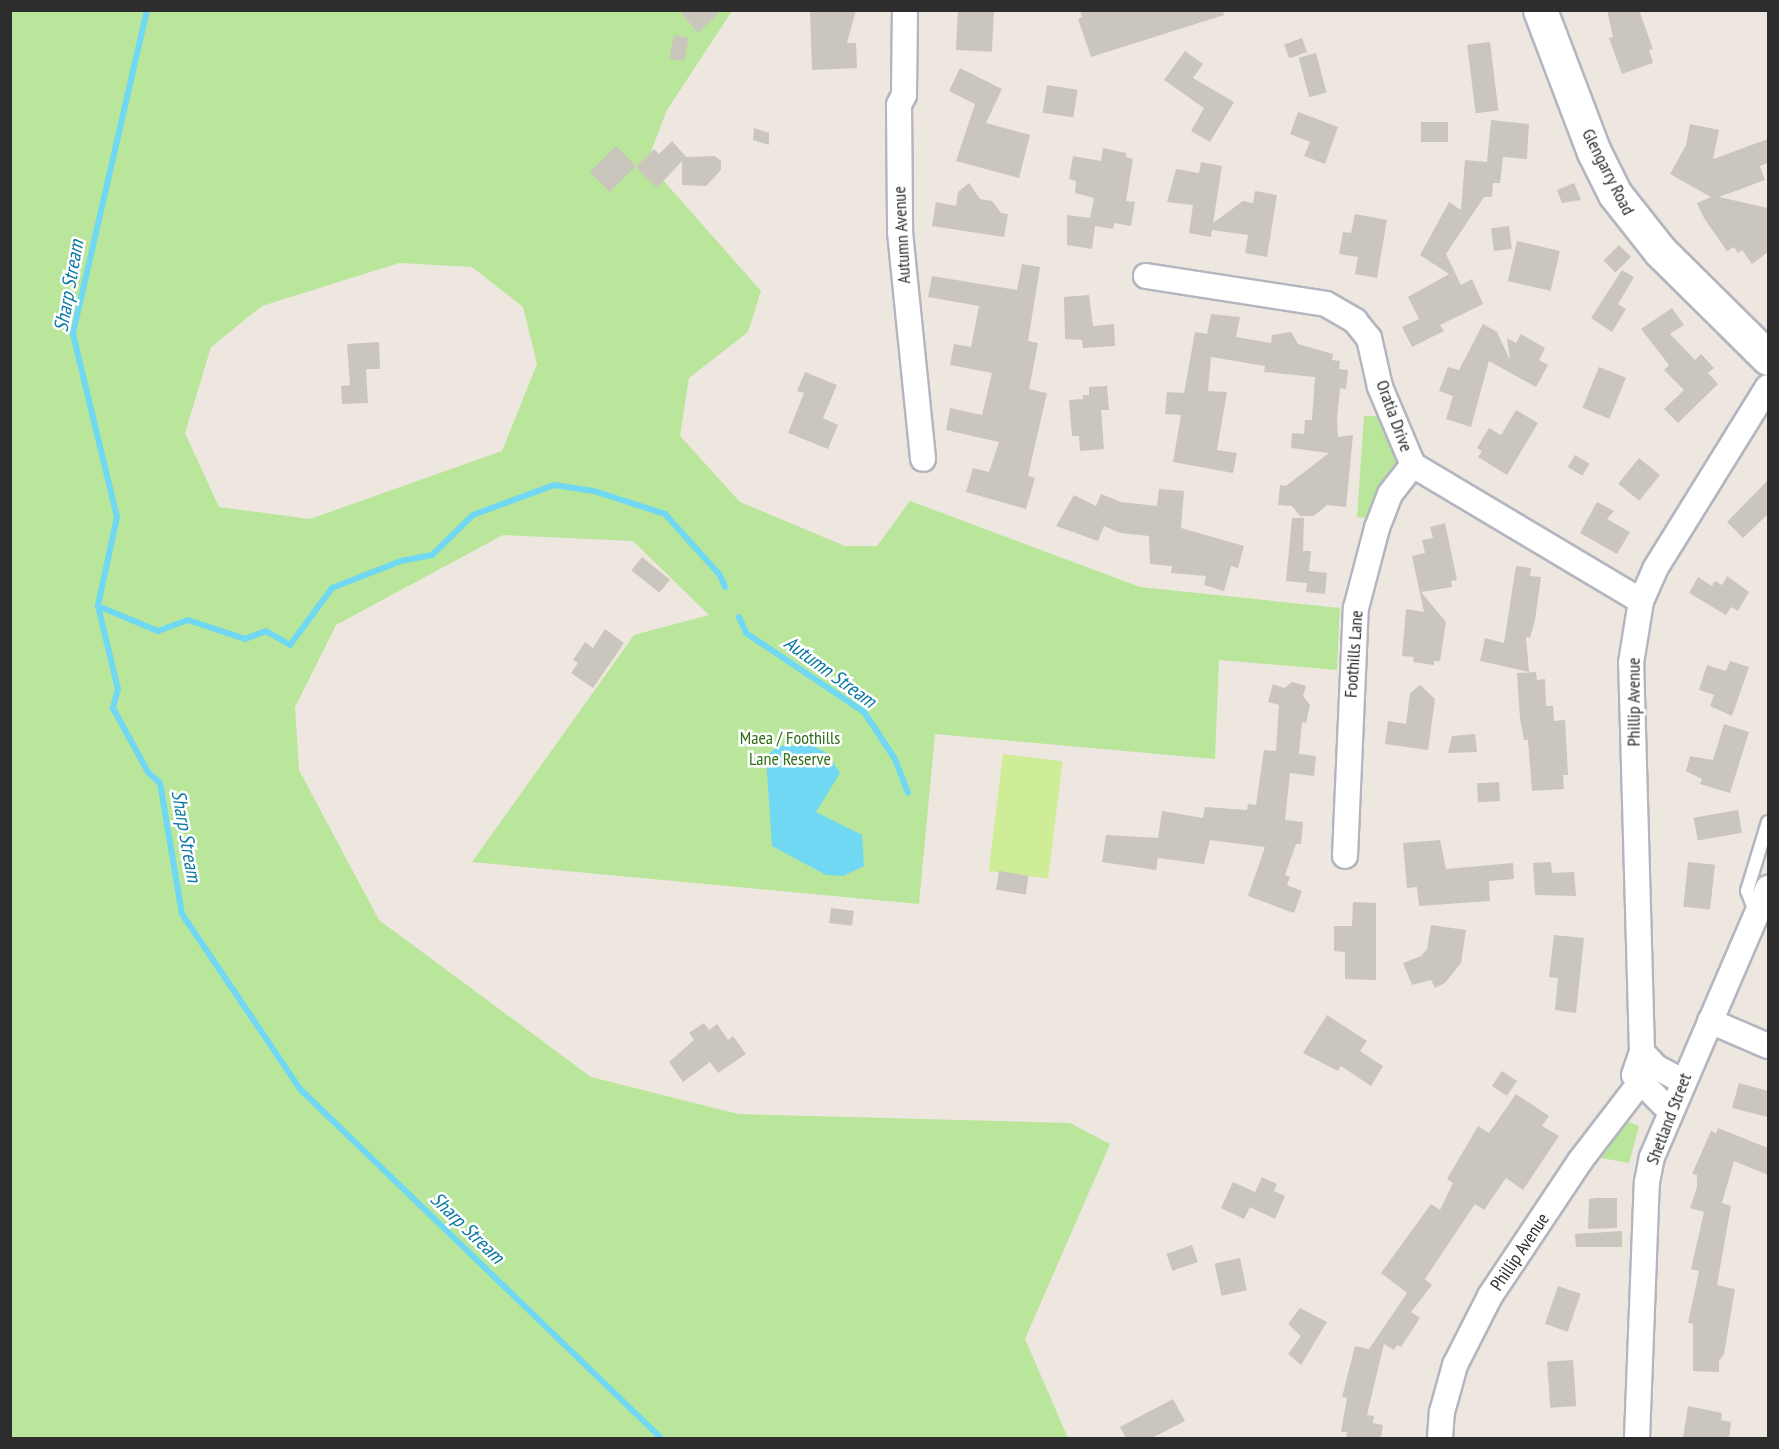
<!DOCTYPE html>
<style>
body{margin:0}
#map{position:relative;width:1779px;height:1449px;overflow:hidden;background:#eee7df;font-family:"PT Sans Narrow",sans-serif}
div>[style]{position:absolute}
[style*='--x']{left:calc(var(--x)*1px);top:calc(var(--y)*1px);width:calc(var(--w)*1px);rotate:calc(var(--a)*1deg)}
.green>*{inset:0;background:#b9e69a}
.pitch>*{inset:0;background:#ceed96;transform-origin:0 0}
.water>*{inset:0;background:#70d8f3}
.stream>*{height:6px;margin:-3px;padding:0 3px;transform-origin:3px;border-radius:3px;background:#70d8f3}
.building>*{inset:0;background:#cac5bd;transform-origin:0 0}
.roads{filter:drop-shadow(2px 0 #b3b6c0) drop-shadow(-2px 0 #b3b6c0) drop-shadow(0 2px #b3b6c0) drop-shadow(0 -2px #b3b6c0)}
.lane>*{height:12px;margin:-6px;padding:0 6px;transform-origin:6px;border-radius:6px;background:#fff}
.street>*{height:24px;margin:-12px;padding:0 12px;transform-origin:12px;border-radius:12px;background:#fff}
.secondary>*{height:33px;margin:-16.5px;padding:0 16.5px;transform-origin:16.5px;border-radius:16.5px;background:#fff}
span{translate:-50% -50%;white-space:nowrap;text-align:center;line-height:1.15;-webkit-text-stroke:5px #fff;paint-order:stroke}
.street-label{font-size:18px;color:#2d2d2d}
.park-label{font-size:18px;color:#306e19}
.water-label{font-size:20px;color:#0a78a4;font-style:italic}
.frame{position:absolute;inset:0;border:12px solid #2d2d2d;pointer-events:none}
</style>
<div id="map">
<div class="green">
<div style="clip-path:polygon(evenodd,10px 11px,732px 11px,667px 110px,647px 162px,761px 291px,748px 332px,689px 378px,680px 436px,740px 502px,845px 546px,877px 546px,910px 501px,1140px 587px,1340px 608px,1337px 670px,1219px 660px,1215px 759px,935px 734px,919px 904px,472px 862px,634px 635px,709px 615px,633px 541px,503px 535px,336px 625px,295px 707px,299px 770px,379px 920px,591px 1077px,738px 1114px,1070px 1123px,1110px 1144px,1025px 1339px,1068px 1438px,11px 1438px,10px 11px,399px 263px,472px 267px,523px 307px,537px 364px,502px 451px,310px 519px,219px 507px,185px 433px,211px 347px,262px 306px,399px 263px)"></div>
<div style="clip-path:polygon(1364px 416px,1380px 416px,1399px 461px,1397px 471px,1372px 505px,1368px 518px,1357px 517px)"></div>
<div style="clip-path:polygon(1630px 1122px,1639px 1126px,1629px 1163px,1601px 1158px,1622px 1125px)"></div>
</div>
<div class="pitch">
<div style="left:1003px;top:754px;width:60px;height:118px;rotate:7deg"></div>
</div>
<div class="water">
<div style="clip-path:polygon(811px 745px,827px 753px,840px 773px,816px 812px,862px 835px,864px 866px,843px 876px,826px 875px,772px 846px,766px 757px,777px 746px)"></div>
</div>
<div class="stream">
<div style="--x:147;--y:10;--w:332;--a:102.9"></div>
<div style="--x:73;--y:334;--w:188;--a:76.5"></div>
<div style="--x:117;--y:517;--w:91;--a:102.1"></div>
<div style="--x:98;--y:606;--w:85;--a:76.5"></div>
<div style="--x:118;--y:689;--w:20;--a:105"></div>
<div style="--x:113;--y:708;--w:73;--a:61.3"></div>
<div style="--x:148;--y:772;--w:16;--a:43"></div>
<div style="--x:160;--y:783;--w:133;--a:80.5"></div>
<div style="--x:182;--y:914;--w:211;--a:56"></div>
<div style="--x:300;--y:1089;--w:502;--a:44.03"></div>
<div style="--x:98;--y:606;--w:65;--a:22.6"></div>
<div style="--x:158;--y:631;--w:32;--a:-20"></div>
<div style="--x:188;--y:620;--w:60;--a:18.4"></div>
<div style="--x:245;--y:639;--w:22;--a:-21"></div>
<div style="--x:266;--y:631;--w:28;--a:30"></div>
<div style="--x:290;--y:645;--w:71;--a:-53.6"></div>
<div style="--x:332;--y:588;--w:74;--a:-21.4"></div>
<div style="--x:401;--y:561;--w:32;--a:-11"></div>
<div style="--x:432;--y:555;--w:57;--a:-44.3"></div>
<div style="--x:473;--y:515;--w:86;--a:-20.3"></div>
<div style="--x:554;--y:485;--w:40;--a:8.5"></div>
<div style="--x:594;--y:491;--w:75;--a:17.9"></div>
<div style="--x:665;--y:514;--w:82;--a:48"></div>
<div style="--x:720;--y:575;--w:13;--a:67"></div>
<div style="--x:739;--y:617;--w:17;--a:66"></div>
<div style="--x:746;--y:633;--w:142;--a:33.8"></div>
<div style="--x:864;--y:712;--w:56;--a:56.6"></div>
<div style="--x:895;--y:759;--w:36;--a:69"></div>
</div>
<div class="building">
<div style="clip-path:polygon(679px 10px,722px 10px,698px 33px)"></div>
<div style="clip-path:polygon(810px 10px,856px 10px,847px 43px,856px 43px,857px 68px,812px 70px)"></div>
<div style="left:958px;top:10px;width:36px;height:40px;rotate:3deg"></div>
<div style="clip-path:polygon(1080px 10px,1223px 10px,1224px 15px,1091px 57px,1078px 19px,1082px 17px)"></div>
<div style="clip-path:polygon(1607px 10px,1639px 10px,1653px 49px,1649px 50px,1653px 63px,1622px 74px,1609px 38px,1613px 37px)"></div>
<div style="left:674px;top:35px;width:15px;height:24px;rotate:11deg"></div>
<div style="left:1302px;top:38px;width:15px;height:19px;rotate:70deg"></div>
<div style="left:1490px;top:42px;width:69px;height:23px;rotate:83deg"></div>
<div style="clip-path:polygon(1185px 51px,1203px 64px,1193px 78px,1234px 102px,1210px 142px,1191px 131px,1204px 108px,1164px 80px)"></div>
<div style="left:1316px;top:53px;width:41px;height:18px;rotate:75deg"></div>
<div style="clip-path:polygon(960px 68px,1002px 89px,986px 123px,1030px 135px,1019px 178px,956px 161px,975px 104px,949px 91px)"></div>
<div style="left:1047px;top:85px;width:31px;height:28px;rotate:9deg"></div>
<div style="clip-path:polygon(1298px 112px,1338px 127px,1325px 164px,1304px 156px,1310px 142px,1290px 134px)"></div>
<div style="clip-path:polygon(1491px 120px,1529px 124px,1527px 159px,1503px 157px,1500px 183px,1493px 183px,1492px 197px,1484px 197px,1446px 254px,1461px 285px,1472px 279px,1483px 304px,1440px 325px,1444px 331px,1412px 347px,1402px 327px,1419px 319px,1408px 297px,1449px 274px,1420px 255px,1449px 202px,1461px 210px,1465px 160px,1487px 162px)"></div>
<div style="left:1448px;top:122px;width:20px;height:27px;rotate:90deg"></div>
<div style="clip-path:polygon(1690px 124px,1719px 130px,1713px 159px,1768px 139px,1768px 163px,1760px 166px,1765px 180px,1719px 197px,1768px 208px,1768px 252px,1752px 264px,1742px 250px,1738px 253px,1734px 247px,1727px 251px,1704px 218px,1697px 203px,1711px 197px,1670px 174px,1686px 145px)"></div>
<div style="clip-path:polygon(754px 128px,769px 133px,769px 145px,753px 140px)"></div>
<div style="clip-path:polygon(672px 141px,686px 157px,715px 156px,721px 161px,721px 170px,706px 186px,682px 185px,682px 161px,657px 188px,636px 167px,654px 149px,659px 154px)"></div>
<div style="left:616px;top:146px;width:28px;height:37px;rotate:45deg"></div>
<div style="clip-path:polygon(1103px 148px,1126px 153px,1126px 157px,1133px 159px,1126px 201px,1135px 202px,1131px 226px,1114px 223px,1113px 229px,1095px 226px,1092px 249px,1067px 245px,1067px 215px,1090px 218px,1094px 198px,1075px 193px,1076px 181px,1069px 179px,1073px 156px,1101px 161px)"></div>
<div style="clip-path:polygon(1201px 162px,1222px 166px,1213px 223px,1243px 201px,1253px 203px,1255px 191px,1277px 195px,1267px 257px,1245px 253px,1248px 235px,1212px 230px,1211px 237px,1189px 233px,1193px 205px,1167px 202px,1176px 169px,1199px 173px)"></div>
<div style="clip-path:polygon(969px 183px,980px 199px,992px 201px,1001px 213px,1008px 214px,1004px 237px,932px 226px,936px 202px,956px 206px,958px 192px)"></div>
<div style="clip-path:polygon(1574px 183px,1581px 200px,1562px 203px,1557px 190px)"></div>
<div style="clip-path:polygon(1355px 214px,1387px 220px,1377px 278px,1355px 274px,1358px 257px,1339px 254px,1343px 232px,1351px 233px)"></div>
<div style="left:1509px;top:226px;width:23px;height:18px;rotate:83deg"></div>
<div style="left:1517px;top:241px;width:44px;height:41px;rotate:13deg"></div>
<div style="left:1619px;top:245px;width:17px;height:22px;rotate:45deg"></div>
<div style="clip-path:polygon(1022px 264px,1040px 267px,1028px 341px,1038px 343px,1029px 389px,1047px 393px,1028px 476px,1035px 478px,1026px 509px,966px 492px,973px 468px,989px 472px,999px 442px,946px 430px,950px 408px,982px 415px,992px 373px,950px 365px,954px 344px,971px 347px,979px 306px,928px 297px,932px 276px,1017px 290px)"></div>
<div style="clip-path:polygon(1622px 270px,1634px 277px,1618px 304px,1626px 309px,1612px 332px,1591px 318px)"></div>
<div style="clip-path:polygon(1089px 295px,1093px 326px,1114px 324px,1115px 346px,1083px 348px,1082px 340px,1065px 339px,1064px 297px)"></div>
<div style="clip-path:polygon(1672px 308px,1684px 325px,1670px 334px,1695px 360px,1701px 354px,1714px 368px,1708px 373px,1718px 384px,1678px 423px,1664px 409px,1684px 390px,1664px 370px,1669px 365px,1641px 329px)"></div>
<div style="clip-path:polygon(1211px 314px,1240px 317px,1236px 337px,1271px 343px,1272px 335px,1291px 332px,1298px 344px,1333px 354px,1332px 360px,1340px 361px,1339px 369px,1348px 370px,1346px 389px,1340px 388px,1337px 419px,1338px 437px,1353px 435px,1346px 507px,1327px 505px,1314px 516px,1300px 516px,1292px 506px,1278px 505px,1280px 485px,1286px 486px,1329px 453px,1291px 448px,1292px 433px,1304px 434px,1305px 420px,1312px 420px,1315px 377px,1264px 372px,1265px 366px,1211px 357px,1208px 391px,1227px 392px,1217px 450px,1237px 453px,1233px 473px,1173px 462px,1181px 415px,1165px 414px,1167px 392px,1184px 393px,1195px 332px,1207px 334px)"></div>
<div style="clip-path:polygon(1483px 324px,1497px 332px,1510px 360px,1507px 338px,1516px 343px,1521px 334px,1545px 348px,1539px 360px,1548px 365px,1536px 387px,1489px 361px,1471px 427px,1446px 419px,1453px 396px,1439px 391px,1448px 367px,1459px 370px)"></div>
<div style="clip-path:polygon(379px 342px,380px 369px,366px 369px,368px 403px,342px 404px,341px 386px,350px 385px,347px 344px)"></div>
<div style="left:1599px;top:367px;width:29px;height:44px;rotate:22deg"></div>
<div style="clip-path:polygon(805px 372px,837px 385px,823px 418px,838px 425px,828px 449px,788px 433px,804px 393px,797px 391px)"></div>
<div style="clip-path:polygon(1107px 386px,1109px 410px,1101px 410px,1104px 449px,1080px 451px,1079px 436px,1072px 436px,1069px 400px,1083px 399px,1083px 395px,1089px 395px,1089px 387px)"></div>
<div style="clip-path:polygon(1516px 410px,1538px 423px,1507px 475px,1478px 457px,1482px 451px,1477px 448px,1489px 428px,1501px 435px)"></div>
<div style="left:1575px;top:455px;width:17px;height:14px;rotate:31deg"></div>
<div style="left:1639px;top:458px;width:27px;height:33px;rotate:39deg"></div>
<div style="clip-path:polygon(1768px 480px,1768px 514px,1743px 538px,1727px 522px)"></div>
<div style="clip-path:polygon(1159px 489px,1184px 491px,1181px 528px,1244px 546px,1238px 568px,1231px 566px,1224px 591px,1204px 585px,1206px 576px,1171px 573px,1172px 566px,1150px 564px,1149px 536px,1120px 533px,1104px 526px,1098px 541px,1056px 526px,1074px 495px,1096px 506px,1101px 494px,1121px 502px,1157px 506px)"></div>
<div style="clip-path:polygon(1597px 502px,1614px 511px,1607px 519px,1630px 532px,1617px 554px,1580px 533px)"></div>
<div style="clip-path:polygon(1292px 518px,1304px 518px,1303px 551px,1311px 551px,1309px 571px,1327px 573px,1325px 594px,1306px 592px,1307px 583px,1286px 581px)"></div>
<div style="clip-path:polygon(1445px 523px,1457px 580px,1451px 581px,1452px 587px,1421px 592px,1446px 622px,1440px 661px,1434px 661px,1434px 665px,1413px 662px,1414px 657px,1402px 656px,1406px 609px,1424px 612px,1412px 556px,1425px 553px,1422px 540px,1433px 538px,1430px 527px)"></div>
<div style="left:642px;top:557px;width:36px;height:17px;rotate:39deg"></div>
<div style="clip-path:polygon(1516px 566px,1531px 568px,1530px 576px,1541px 577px,1535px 620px,1530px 638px,1526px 637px,1529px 672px,1480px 661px,1485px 638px,1504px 643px)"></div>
<div style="clip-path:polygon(1727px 576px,1749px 592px,1738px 611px,1731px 607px,1726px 615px,1689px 593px,1698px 577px,1712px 586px,1715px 581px,1722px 585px)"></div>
<div style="clip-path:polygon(605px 629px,624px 643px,593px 688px,571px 673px,578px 663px,573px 660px,585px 642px,593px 648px)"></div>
<div style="clip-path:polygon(1730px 661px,1749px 667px,1732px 716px,1710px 706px,1714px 695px,1699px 690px,1707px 665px,1726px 671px)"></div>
<div style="clip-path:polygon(1536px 672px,1537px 680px,1545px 679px,1546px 706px,1553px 706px,1554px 721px,1565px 720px,1568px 775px,1563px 775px,1564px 789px,1532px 791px,1528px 740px,1524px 740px,1520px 719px,1517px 673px)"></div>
<div style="clip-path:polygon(1292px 682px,1306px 686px,1303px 696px,1310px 705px,1306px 723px,1302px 722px,1299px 754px,1316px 756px,1314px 776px,1290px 773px,1285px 820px,1303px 822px,1301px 844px,1296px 844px,1285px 875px,1290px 877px,1287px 885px,1302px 891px,1294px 913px,1248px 896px,1265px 847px,1210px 840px,1204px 864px,1158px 858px,1156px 870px,1102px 862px,1106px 835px,1158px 838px,1162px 811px,1203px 818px,1205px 807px,1247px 810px,1248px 804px,1256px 805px,1264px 750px,1276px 751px,1279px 705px,1268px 702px,1273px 684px,1284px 688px)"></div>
<div style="clip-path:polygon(1420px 685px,1435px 699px,1428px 750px,1385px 744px,1388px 721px,1406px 724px,1410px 693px)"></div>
<div style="clip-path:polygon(1724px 724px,1749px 732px,1730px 793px,1700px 784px,1702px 779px,1686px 771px,1690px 756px,1713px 760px)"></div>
<div style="clip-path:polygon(1475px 734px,1477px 752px,1448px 753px,1452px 736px)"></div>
<div style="left:1499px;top:782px;width:19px;height:22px;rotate:87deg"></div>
<div style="left:1738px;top:810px;width:23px;height:45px;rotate:80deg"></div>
<div style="clip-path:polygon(1440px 840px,1446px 869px,1513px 863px,1514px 879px,1489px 881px,1490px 901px,1419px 906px,1417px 887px,1407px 888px,1403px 843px)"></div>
<div style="clip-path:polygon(1551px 862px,1552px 873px,1574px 872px,1576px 896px,1535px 895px,1533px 863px)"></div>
<div style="left:1688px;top:862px;width:27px;height:45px;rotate:6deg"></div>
<div style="left:999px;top:871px;width:30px;height:19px;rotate:9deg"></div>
<div style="clip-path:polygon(1353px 902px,1376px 903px,1376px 980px,1345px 979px,1345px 952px,1334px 951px,1334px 926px,1352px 926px)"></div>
<div style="left:831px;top:908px;width:23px;height:15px;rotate:7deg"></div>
<div style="clip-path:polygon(1431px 925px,1466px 930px,1461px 963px,1445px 983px,1435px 988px,1431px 980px,1412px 985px,1403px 963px,1421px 956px,1427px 949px)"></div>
<div style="clip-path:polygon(1554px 935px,1584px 938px,1576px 1013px,1555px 1010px,1558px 978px,1549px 977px)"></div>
<div style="clip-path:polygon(1327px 1015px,1367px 1041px,1360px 1051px,1383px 1066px,1371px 1086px,1341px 1066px,1338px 1071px,1303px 1053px)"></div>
<div style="clip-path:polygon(704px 1023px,709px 1030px,717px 1024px,728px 1040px,733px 1036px,746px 1054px,718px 1073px,710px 1062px,683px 1082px,669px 1062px,694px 1040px,689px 1033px)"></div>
<div style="left:1502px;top:1071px;width:18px;height:18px;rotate:34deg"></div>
<div style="clip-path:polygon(1739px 1083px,1768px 1091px,1768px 1117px,1732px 1108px)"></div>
<div style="clip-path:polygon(1516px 1094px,1549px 1116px,1542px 1126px,1559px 1136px,1523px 1190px,1506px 1178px,1484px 1210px,1475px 1204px,1425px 1279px,1432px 1285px,1411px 1312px,1420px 1318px,1401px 1347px,1397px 1345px,1394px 1350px,1384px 1344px,1367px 1415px,1374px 1416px,1373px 1423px,1383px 1425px,1381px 1438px,1346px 1438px,1347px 1432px,1341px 1432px,1347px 1398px,1342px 1397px,1355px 1346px,1369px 1349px,1407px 1293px,1381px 1273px,1431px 1204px,1440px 1210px,1453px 1183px,1447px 1179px,1478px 1126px,1489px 1133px)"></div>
<div style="clip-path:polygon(1718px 1128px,1768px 1148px,1768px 1175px,1734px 1161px,1722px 1203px,1731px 1206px,1717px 1285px,1735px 1289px,1724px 1354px,1719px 1361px,1719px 1372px,1693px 1371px,1693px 1324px,1688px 1323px,1699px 1271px,1691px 1269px,1704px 1212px,1690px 1208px,1697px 1187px,1697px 1175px,1692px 1174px,1711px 1131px,1716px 1133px)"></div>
<div style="clip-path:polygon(1262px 1177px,1277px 1184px,1274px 1191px,1285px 1196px,1275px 1219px,1250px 1207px,1244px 1219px,1221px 1208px,1233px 1182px,1255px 1192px)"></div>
<div style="clip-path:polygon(1596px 1198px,1617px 1198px,1617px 1228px,1588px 1229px,1589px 1199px)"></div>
<div style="clip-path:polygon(1622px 1231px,1622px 1247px,1576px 1247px,1575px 1234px)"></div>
<div style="left:1192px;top:1245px;width:18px;height:27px;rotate:71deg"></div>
<div style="left:1240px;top:1258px;width:33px;height:26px;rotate:78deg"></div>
<div style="left:1558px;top:1286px;width:24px;height:40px;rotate:19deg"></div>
<div style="clip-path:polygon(1300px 1308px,1327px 1322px,1301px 1365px,1288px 1354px,1301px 1336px,1288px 1324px)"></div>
<div style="left:1573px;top:1360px;width:46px;height:26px;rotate:86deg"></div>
<div style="clip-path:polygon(1173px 1399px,1185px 1421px,1152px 1438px,1126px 1438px,1120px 1427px)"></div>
<div style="clip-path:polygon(1688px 1406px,1722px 1413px,1721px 1420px,1731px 1422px,1729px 1438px,1683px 1438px)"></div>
</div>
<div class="roads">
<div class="lane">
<div style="--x:1756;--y:914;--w:25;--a:-111"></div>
<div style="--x:1747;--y:891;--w:72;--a:-73.1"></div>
</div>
<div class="street">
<div style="--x:905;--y:10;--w:85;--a:90.7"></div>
<div style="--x:904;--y:95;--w:11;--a:117"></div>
<div style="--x:899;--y:105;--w:127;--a:89.5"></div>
<div style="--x:900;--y:232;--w:228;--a:84.2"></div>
<div style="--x:1146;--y:276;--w:182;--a:8.8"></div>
<div style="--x:1326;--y:304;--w:34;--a:30"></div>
<div style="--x:1355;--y:321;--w:22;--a:51"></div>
<div style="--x:1369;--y:338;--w:50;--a:77.3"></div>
<div style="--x:1380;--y:387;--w:85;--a:67.1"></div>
<div style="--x:1413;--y:465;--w:265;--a:30.8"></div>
<div style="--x:1345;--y:856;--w:248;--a:-87.5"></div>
<div style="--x:1356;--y:608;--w:83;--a:-75.3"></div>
<div style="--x:1377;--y:528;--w:36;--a:-69"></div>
<div style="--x:1390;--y:494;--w:37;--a:-52"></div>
<div style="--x:1710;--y:1021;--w:63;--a:23.3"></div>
<div style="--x:1642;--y:1052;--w:21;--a:47"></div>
<div style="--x:1656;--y:1067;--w:30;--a:28"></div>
<div style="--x:1669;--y:1110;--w:49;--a:-135"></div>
<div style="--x:1634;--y:1075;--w:24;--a:-71"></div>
<div style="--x:1642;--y:1052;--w:389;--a:-91.6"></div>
<div style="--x:1631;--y:663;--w:63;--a:-80.8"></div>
<div style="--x:1641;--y:601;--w:35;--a:-66"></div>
<div style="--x:1655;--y:569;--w:214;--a:-58.2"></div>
<div style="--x:1440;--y:1438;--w:26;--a:-86"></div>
<div style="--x:1442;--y:1412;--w:49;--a:-74.5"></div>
<div style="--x:1455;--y:1365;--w:77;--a:-63.1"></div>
<div style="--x:1490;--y:1296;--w:162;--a:-56.3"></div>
<div style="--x:1580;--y:1161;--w:97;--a:-52.5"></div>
<div style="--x:1637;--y:1438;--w:256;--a:-87.8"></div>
<div style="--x:1647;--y:1182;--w:25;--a:-79"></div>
<div style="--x:1652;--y:1157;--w:293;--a:-66.7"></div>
</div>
<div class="secondary">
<div style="--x:1540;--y:10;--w:152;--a:69.2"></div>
<div style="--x:1594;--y:152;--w:47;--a:63.4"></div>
<div style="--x:1615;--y:194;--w:73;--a:51.7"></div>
<div style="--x:1660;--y:251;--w:152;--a:44.7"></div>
</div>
</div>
<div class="street-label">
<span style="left:1608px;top:172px;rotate:63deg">Glengarry Road</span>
<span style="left:902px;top:235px;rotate:-93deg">Autumn Avenue</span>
<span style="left:1394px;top:416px;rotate:70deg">Oratia Drive</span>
<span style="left:1354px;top:654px;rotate:-86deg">Foothills Lane</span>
<span style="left:1634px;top:702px;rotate:-90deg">Phillip Avenue</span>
<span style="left:1669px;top:1119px;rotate:-69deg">Shetland Street</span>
<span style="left:1520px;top:1252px;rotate:-56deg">Phillip Avenue</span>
</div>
<div class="park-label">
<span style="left:790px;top:749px">Maea / Foothills<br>Lane Reserve</span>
</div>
<div class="water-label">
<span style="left:69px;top:286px;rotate:-80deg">Sharp Stream</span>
<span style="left:830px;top:672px;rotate:36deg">Autumn Stream</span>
<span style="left:186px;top:836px;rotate:80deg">Sharp Stream</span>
<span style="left:467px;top:1228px;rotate:44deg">Sharp Stream</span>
</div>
<div class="frame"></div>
</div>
